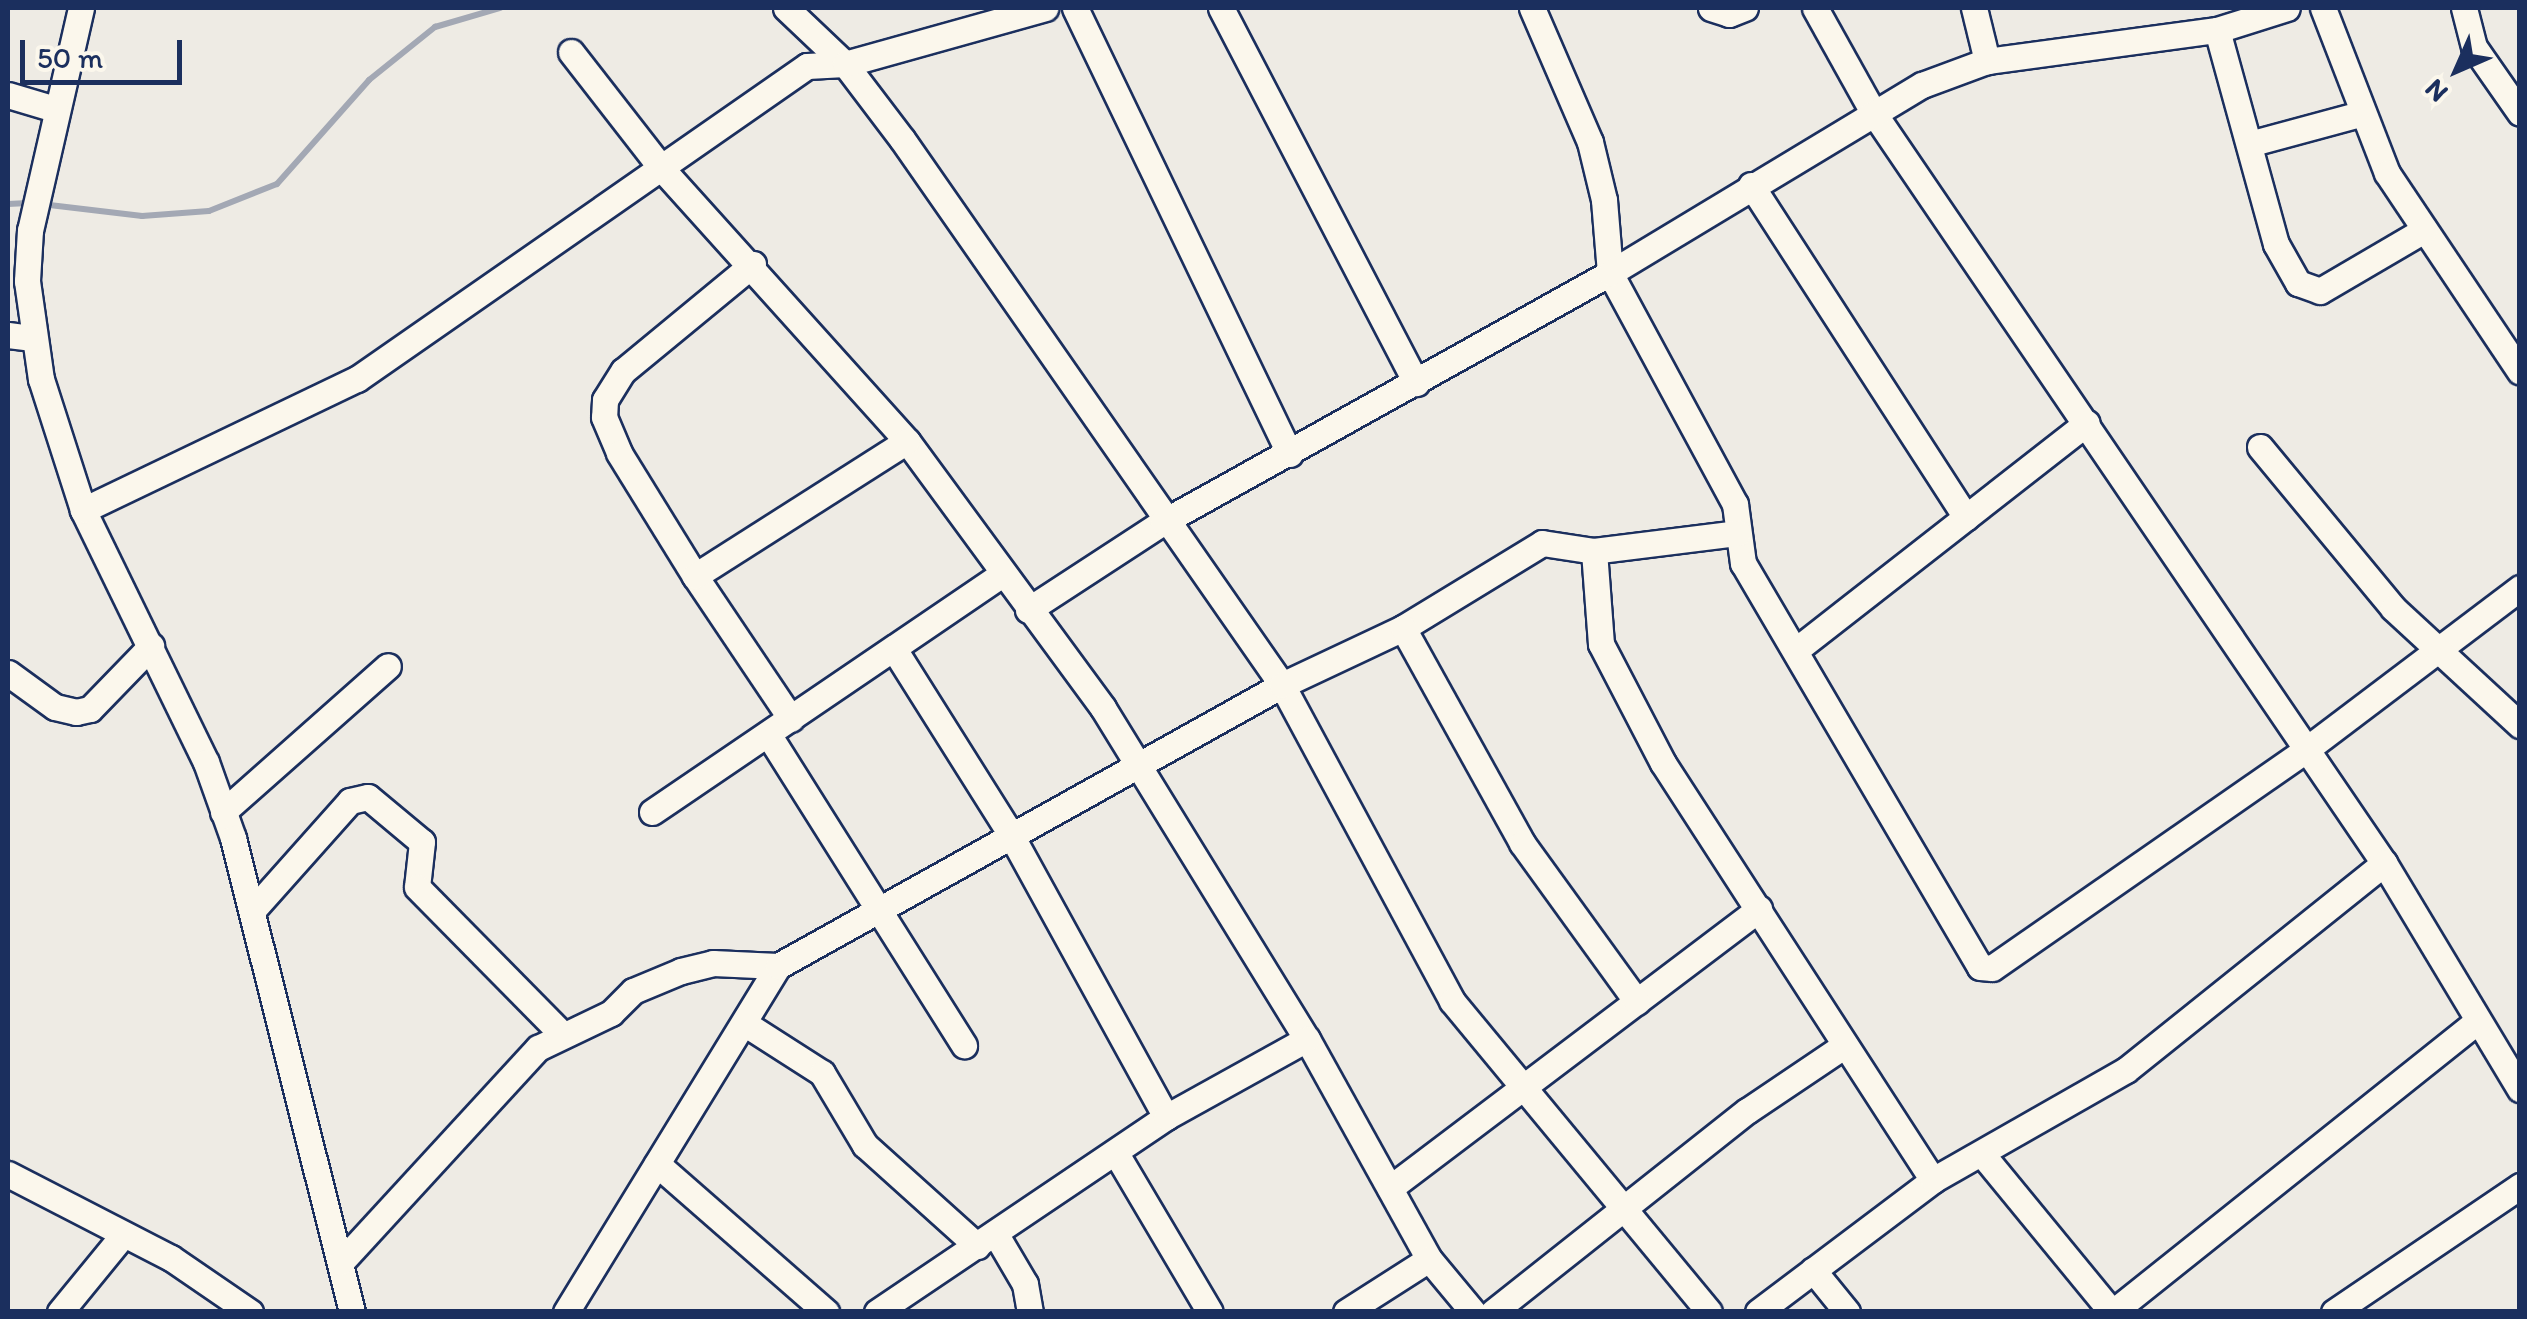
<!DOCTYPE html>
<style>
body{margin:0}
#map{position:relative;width:2527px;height:1319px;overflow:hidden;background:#eeebe4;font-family:Itim,sans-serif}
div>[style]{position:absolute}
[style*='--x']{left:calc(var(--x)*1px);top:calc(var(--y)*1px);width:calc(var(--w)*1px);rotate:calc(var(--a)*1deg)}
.stream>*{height:6px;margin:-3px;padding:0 3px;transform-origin:3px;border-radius:3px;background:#a3a8b4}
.roads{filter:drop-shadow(2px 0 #1b2f5e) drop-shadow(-2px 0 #1b2f5e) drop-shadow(0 2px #1b2f5e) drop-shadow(0 -2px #1b2f5e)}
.minor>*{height:25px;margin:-12.5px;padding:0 12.5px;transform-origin:12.5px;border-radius:12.5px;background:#fbf7ec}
span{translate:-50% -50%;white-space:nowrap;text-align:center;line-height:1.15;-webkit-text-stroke:10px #fbf7ec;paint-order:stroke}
.frame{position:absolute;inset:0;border:10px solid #1b2f5e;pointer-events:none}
.north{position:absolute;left:2407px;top:20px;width:100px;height:100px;-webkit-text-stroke:8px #fbf7ec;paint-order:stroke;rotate:225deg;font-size:28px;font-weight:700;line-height:40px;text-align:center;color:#1b2f5e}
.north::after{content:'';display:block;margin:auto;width:35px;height:45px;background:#1b2f5e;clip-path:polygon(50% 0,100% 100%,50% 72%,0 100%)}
.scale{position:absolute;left:20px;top:40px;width:162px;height:45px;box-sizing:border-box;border:5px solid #1b2f5e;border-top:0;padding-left:12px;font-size:30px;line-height:35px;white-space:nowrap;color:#1b2f5e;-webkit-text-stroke:8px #fbf7ec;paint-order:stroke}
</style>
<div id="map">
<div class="stream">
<div style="--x:8;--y:204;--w:20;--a:-3"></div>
<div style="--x:41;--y:204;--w:102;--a:6.8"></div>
<div style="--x:142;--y:216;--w:67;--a:-4.3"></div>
<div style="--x:209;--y:211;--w:73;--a:-21.7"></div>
<div style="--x:277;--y:184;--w:139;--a:-48.5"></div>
<div style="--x:369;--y:80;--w:85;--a:-38.8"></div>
<div style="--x:435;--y:27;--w:68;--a:-16.3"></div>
</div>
<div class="roads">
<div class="minor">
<div style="--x:81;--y:8;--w:228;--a:102.9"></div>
<div style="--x:30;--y:230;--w:51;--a:93.4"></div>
<div style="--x:27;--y:281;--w:99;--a:81.9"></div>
<div style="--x:41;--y:379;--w:138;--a:72.2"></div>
<div style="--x:83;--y:510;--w:280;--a:64"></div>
<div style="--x:206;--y:762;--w:81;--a:70.4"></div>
<div style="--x:233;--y:838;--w:489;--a:75.9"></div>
<div style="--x:786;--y:8;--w:81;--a:43.5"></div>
<div style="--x:845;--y:64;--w:94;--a:52.8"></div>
<div style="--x:902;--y:139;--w:665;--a:55.16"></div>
<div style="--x:1282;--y:685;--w:359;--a:61.7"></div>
<div style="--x:1452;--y:1001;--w:403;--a:50.4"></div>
<div style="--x:1075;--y:8;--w:495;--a:64.3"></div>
<div style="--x:1221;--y:8;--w:423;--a:62.5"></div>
<div style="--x:1532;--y:8;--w:146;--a:66.6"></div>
<div style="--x:1590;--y:142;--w:60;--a:76.4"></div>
<div style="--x:1604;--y:200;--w:73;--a:85.3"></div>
<div style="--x:1610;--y:273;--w:263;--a:61.6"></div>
<div style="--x:1735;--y:504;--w:60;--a:82.3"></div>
<div style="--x:1743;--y:563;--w:468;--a:59.6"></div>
<div style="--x:1980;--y:967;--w:12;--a:5"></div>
<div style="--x:1992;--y:968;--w:384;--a:-34.8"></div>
<div style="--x:2307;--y:749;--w:267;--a:-37.1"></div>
<div style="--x:1711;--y:8;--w:19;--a:18"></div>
<div style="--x:1729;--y:14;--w:17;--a:-21"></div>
<div style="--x:1815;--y:8;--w:119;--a:60.9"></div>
<div style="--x:1873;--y:112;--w:908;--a:55.77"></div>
<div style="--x:2384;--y:863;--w:264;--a:59"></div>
<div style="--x:1974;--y:8;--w:55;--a:76.2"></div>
<div style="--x:2323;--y:8;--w:177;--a:68.8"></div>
<div style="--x:2387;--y:173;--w:239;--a:56.2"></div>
<div style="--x:2464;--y:8;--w:40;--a:75.6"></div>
<div style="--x:2474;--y:47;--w:80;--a:55.1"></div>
<div style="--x:2217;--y:30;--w:222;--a:74.6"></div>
<div style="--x:2276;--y:244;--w:45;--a:60.6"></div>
<div style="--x:2298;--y:283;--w:23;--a:20"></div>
<div style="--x:2320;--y:291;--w:121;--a:-30.4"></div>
<div style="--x:571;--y:52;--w:150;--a:52.1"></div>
<div style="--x:663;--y:170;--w:365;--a:48"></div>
<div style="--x:907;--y:441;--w:331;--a:53.7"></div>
<div style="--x:1103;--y:708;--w:389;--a:58.4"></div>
<div style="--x:1307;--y:1039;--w:252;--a:61"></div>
<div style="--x:1429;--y:1259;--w:69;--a:50.3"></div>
<div style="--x:8;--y:95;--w:49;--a:16.6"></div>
<div style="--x:2249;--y:144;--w:115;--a:-15.1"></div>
<div style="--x:1751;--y:185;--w:396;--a:57.1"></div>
<div style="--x:753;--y:264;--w:168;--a:140.5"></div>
<div style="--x:623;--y:371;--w:34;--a:122"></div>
<div style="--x:605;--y:400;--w:17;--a:93"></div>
<div style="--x:604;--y:417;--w:39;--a:67"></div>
<div style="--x:619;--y:453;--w:145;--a:58.3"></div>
<div style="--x:695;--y:576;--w:172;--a:56.1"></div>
<div style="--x:8;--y:335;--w:25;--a:7"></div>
<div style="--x:2260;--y:447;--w:209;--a:50.4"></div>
<div style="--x:2393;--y:608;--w:173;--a:42.7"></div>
<div style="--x:83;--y:510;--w:304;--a:-25.6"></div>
<div style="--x:357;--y:379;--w:548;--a:-34.82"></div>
<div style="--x:807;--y:66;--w:38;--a:-3"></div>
<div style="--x:845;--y:64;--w:208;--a:-15.6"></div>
<div style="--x:1738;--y:533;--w:145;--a:172.9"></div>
<div style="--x:1594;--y:551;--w:93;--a:85.7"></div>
<div style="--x:1601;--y:644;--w:134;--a:62.5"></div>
<div style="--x:1663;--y:763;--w:497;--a:57.1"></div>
<div style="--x:695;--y:576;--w:251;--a:-32.5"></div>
<div style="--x:1028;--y:610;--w:161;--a:-33.1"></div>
<div style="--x:1163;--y:522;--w:512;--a:-29.12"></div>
<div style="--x:1610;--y:273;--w:364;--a:-31.1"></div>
<div style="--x:1922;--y:85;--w:69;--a:-20.3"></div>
<div style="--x:1987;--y:61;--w:232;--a:-7.7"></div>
<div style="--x:2217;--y:30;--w:73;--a:-17.4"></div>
<div style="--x:1403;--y:628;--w:163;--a:-31.4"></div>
<div style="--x:1542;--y:543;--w:53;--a:8.7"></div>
<div style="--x:894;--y:649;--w:220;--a:57.8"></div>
<div style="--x:1011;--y:835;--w:322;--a:61.2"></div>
<div style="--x:1796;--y:650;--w:369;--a:-38"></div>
<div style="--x:8;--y:673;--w:58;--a:35.9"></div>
<div style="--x:55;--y:707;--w:22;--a:13"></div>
<div style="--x:76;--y:712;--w:14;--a:-12"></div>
<div style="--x:90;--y:709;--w:88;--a:-45.9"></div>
<div style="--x:768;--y:734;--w:368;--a:57.8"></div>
<div style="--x:223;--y:812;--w:220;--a:-41.5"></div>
<div style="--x:652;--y:812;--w:423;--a:-34.2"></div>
<div style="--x:252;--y:911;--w:147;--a:-48.3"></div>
<div style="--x:350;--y:801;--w:18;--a:-13"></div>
<div style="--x:368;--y:797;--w:70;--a:39.8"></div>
<div style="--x:422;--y:842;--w:45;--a:96.3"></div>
<div style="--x:417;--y:887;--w:205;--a:45.4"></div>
<div style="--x:747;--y:1025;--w:89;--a:32.6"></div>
<div style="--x:822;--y:1073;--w:84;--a:59.2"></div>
<div style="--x:865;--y:1145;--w:151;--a:42"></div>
<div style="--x:1982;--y:1154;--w:205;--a:50.6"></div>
<div style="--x:1117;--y:1155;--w:182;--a:59.4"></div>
<div style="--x:657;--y:1164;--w:225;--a:41.2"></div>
<div style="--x:8;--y:1174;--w:183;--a:27.3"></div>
<div style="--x:171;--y:1258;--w:96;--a:34.4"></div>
<div style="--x:1390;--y:1188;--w:463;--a:-37.1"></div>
<div style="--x:995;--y:1233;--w:59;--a:59.5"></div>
<div style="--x:1025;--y:1284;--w:28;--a:80"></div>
<div style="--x:341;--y:1262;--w:291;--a:-47.4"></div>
<div style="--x:538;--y:1048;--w:81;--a:-25.6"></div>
<div style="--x:611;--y:1013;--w:31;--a:-45"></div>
<div style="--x:633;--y:991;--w:52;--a:-22.6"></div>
<div style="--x:681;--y:971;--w:33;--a:-14"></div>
<div style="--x:713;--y:963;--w:65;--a:2.6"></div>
<div style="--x:1813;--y:1270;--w:54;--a:51"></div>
<div style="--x:60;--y:1312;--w:99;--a:-50.7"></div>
<div style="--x:566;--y:1312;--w:406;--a:-58.5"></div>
<div style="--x:778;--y:966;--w:577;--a:-29.14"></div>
<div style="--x:1282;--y:685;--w:134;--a:-25.2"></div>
<div style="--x:1403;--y:628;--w:246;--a:61"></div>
<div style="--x:1522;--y:843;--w:196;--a:54.1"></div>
<div style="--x:877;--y:1312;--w:349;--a:-34"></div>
<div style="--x:1166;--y:1117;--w:161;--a:-29"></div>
<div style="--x:1346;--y:1312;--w:98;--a:-32.6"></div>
<div style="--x:1493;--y:1312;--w:324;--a:-38.4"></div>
<div style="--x:1747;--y:1111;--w:118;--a:-34"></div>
<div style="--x:1758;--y:1312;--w:219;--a:-37"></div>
<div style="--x:1933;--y:1180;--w:222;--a:-29.7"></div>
<div style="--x:2126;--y:1070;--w:331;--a:-38.7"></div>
<div style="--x:2113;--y:1312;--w:466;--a:-38.6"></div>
<div style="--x:2334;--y:1312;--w:225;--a:-34.1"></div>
</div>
</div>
<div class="frame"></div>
<div class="north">N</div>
<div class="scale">50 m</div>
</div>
